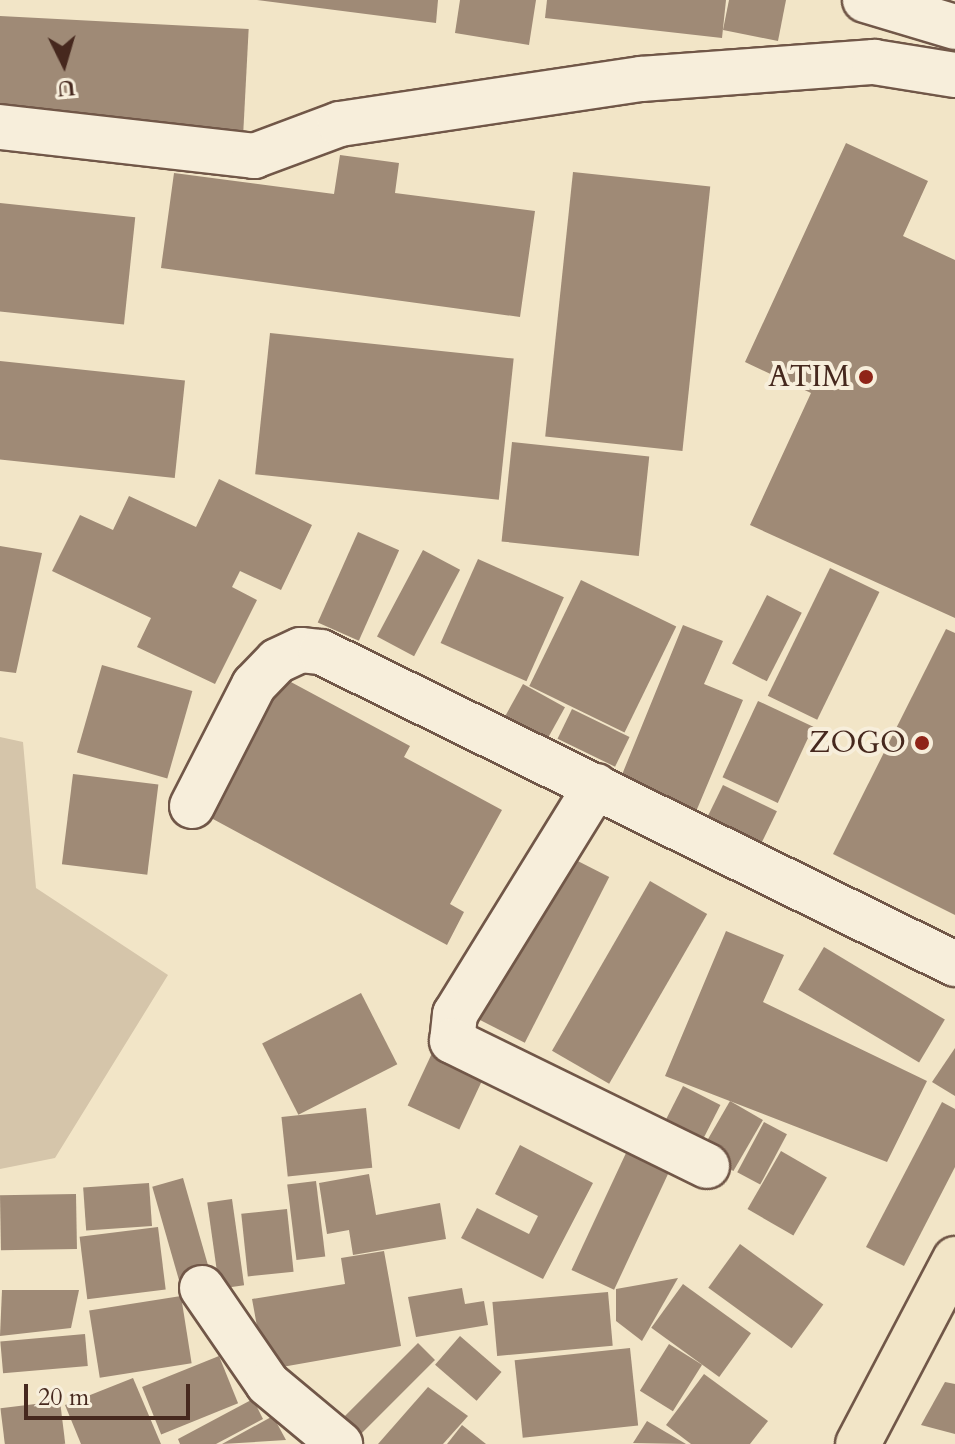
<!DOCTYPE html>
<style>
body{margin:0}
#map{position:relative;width:955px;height:1444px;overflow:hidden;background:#f2e5c7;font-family:Cardo,serif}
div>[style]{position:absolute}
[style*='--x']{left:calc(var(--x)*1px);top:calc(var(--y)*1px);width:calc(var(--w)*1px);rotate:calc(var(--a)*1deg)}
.green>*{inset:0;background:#d5c5aa}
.building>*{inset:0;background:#9f8a76;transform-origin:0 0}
.roads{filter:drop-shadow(2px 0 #715748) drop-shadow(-2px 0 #715748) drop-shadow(0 2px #715748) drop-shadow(0 -2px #715748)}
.minor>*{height:44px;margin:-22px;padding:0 22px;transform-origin:22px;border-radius:22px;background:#f7eedb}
.major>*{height:44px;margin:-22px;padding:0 22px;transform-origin:22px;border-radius:22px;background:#f2e5c7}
.dots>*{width:22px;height:22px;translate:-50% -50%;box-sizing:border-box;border:4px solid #f7eedb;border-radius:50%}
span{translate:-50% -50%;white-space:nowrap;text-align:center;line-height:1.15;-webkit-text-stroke:8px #f7eedb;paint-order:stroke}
.poi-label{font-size:30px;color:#46281e}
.right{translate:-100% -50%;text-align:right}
.north{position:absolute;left:24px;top:24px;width:80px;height:80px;-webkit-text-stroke:6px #f7eedb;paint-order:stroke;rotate:175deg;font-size:22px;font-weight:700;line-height:32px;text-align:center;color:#46281e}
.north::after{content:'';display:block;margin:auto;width:28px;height:36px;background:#46281e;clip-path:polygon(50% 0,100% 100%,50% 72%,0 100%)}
.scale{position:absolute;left:24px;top:1384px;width:166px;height:36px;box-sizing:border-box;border:4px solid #46281e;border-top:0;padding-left:10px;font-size:24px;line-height:28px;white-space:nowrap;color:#46281e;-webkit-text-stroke:6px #f7eedb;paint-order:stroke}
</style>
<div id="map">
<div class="green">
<div style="clip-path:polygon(0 737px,23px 742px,36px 888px,168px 975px,55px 1158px,0 1169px)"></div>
</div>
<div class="building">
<div style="clip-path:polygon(257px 0,438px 0,436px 23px)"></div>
<div style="clip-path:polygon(460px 0,536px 0,529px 45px,455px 33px)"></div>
<div style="clip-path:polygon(547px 0,726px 0,722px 38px,545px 18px)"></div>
<div style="clip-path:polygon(729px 0,786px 0,778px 41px,723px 30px)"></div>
<div style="left:0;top:16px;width:249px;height:103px;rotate:3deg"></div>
<div style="clip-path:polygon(846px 143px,928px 181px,903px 236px,955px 260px,955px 618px,750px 525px,811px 393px,745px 362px)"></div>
<div style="clip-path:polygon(340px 155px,399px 163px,395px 193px,535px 211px,520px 317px,161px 268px,174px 173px,334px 194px)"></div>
<div style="left:573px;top:172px;width:138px;height:266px;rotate:6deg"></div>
<div style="left:0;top:203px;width:136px;height:108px;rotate:6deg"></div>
<div style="left:270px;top:333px;width:245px;height:142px;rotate:6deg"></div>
<div style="left:0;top:361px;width:186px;height:98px;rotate:6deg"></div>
<div style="left:512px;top:442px;width:138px;height:100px;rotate:6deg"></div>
<div style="clip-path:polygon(219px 479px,312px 525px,281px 590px,240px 571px,232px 587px,257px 600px,215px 684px,137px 647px,151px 618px,52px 571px,80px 515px,113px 530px,129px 496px,196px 527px)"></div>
<div style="left:358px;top:532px;width:45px;height:99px;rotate:24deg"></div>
<div style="clip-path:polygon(0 546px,42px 553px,16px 673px,0 671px)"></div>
<div style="left:423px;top:550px;width:42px;height:98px;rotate:28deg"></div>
<div style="left:478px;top:559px;width:94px;height:92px;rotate:24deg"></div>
<div style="left:830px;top:568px;width:55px;height:142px;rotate:26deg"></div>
<div style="left:581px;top:580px;width:106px;height:118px;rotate:26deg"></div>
<div style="left:767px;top:595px;width:39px;height:77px;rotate:27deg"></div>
<div style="clip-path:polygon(683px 625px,723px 641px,704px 684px,743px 700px,695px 814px,619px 782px)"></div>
<div style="clip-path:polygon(946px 629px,955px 633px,955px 915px,833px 854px)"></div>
<div style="left:102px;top:665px;width:94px;height:91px;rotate:16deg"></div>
<div style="clip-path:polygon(276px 674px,410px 746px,404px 757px,502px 810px,450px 904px,464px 912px,447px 945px,200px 812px)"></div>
<div style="left:523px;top:684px;width:48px;height:36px;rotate:29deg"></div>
<div style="left:758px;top:701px;width:61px;height:84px;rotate:25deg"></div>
<div style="left:572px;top:709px;width:64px;height:33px;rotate:26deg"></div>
<div style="left:73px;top:774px;width:86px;height:91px;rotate:7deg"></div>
<div style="left:723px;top:785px;width:60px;height:38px;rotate:26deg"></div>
<div style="left:562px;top:853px;width:53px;height:186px;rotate:27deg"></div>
<div style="left:650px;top:881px;width:66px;height:196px;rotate:30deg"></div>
<div style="clip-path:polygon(726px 931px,784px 955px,763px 1002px,927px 1081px,887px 1162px,665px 1076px)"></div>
<div style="left:824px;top:947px;width:141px;height:50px;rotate:31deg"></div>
<div style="left:361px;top:993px;width:80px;height:111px;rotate:63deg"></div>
<div style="clip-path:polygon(955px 1048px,955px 1096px,932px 1082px)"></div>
<div style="left:433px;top:1051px;width:57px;height:60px;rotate:25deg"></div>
<div style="left:683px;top:1086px;width:42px;height:42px;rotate:27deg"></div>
<div style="left:730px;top:1101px;width:38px;height:59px;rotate:30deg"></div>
<div style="clip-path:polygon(942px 1102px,955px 1109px,955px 1167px,904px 1266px,866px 1247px)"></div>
<div style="left:366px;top:1108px;width:60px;height:85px;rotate:84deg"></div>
<div style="left:764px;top:1122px;width:26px;height:57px;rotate:28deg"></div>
<div style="clip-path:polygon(520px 1145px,593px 1183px,543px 1279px,461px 1238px,477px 1208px,529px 1234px,538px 1216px,495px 1194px)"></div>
<div style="left:781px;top:1151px;width:53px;height:67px;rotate:30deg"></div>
<div style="left:626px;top:1153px;width:47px;height:129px;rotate:25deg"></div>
<div style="clip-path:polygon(369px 1174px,376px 1215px,440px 1203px,446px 1239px,353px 1255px,349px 1230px,327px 1234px,319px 1183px)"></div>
<div style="left:183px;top:1178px;width:106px;height:32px;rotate:74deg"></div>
<div style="left:316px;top:1181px;width:76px;height:29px;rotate:83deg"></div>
<div style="left:149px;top:1183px;width:43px;height:66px;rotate:86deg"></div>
<div style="left:76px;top:1194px;width:55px;height:76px;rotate:89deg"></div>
<div style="left:232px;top:1199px;width:87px;height:25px;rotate:82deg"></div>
<div style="left:287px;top:1209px;width:63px;height:46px;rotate:84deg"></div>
<div style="left:158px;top:1227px;width:63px;height:79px;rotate:83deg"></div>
<div style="left:740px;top:1244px;width:103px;height:54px;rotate:36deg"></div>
<div style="clip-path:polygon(384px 1251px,401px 1346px,265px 1370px,252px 1299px,345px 1284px,341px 1258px)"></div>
<div style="clip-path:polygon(678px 1278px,642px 1341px,616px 1321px,616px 1289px)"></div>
<div style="left:683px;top:1284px;width:84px;height:54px;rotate:36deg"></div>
<div style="clip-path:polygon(462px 1288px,465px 1304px,484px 1301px,488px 1325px,416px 1337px,408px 1297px)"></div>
<div style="clip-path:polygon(2px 1290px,79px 1290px,71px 1328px,0 1336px)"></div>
<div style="left:608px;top:1292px;width:54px;height:116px;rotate:85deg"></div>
<div style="left:181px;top:1296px;width:68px;height:93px;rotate:81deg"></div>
<div style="left:85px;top:1334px;width:32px;height:85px;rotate:85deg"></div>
<div style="left:460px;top:1336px;width:55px;height:38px;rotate:41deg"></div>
<div style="left:418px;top:1343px;width:24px;height:126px;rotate:45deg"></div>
<div style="left:669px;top:1344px;width:39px;height:55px;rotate:32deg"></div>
<div style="left:630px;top:1348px;width:78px;height:116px;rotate:84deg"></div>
<div style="left:219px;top:1356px;width:51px;height:83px;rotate:68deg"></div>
<div style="clip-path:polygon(704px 1374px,768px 1421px,750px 1444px,691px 1444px,666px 1425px)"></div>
<div style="clip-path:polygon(133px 1378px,161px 1444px,81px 1444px,65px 1405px)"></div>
<div style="clip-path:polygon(945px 1382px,955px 1384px,955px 1434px,921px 1425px)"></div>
<div style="clip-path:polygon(428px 1387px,468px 1416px,443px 1444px,378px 1444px)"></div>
<div style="clip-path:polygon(253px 1399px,263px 1419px,216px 1444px,180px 1444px,178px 1439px)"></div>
<div style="left:60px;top:1401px;width:43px;height:60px;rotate:83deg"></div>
<div style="clip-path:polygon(273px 1416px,286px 1440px,222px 1444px)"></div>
<div style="clip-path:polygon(647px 1421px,686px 1444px,633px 1443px)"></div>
<div style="clip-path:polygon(462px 1425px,486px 1444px,447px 1444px)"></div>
</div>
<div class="roads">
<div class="minor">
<div style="--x:865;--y:0;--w:94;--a:16.7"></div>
<div style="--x:0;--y:127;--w:256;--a:6.5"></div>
<div style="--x:254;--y:156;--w:92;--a:-20.4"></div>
<div style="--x:340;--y:124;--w:304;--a:-8.5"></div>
<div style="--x:641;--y:79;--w:234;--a:-4.2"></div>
<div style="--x:874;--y:62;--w:82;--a:9.1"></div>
<div style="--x:596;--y:786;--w:268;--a:121.7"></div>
<div style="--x:455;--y:1014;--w:27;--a:96"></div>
<div style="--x:452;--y:1041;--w:284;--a:26.1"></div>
<div style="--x:192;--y:806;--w:136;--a:-62.9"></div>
<div style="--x:254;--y:685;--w:33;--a:-46"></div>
<div style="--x:277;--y:661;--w:26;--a:-25"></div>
<div style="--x:301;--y:650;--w:20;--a:6"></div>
<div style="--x:321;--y:652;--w:707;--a:26.2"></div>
<div style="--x:202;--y:1288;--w:116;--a:55.5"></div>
<div style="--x:268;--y:1384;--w:94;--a:39.8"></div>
</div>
<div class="major">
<div style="--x:858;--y:1444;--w:209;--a:-62.3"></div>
</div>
</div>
<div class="dots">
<div style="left:866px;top:377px;background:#8f2418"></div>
<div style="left:922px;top:743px;background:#8f2418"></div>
</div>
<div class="poi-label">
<span class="right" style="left:850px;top:377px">ATIM</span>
<span class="right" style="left:906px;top:743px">ZOGO</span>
</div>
<div class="north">U</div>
<div class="scale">20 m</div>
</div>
